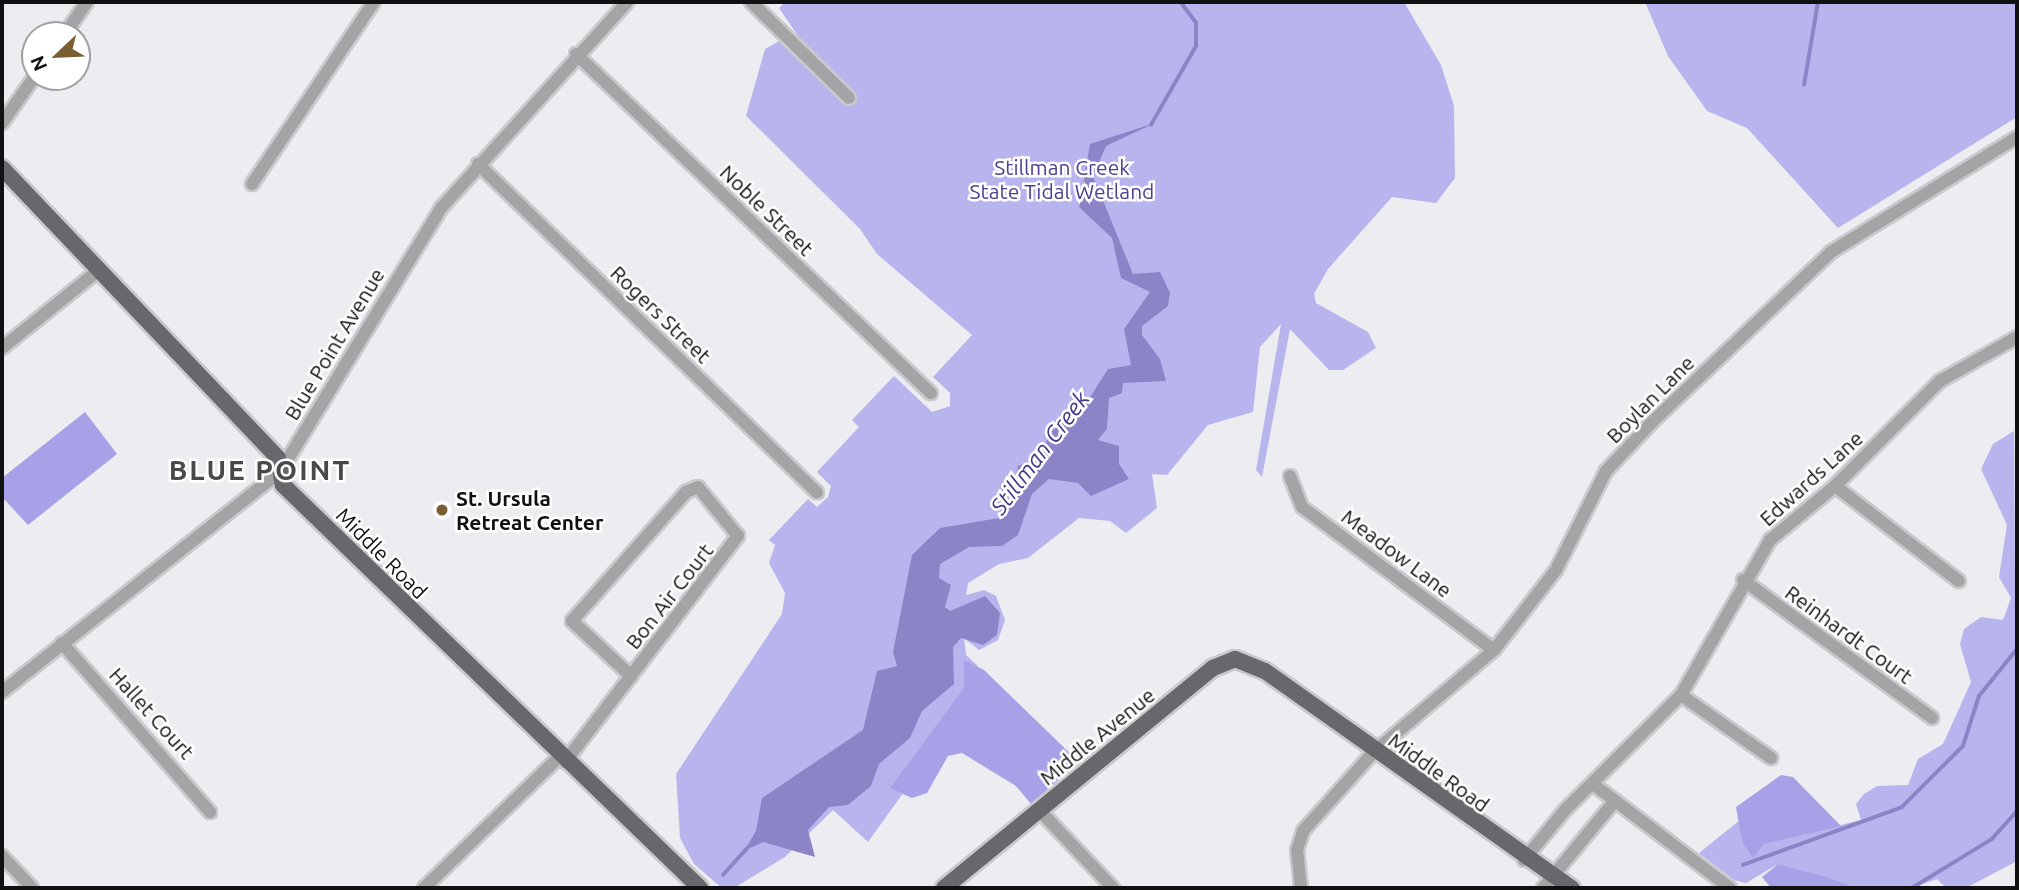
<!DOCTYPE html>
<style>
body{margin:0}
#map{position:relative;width:2019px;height:890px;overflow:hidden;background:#ececf1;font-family:Ubuntu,sans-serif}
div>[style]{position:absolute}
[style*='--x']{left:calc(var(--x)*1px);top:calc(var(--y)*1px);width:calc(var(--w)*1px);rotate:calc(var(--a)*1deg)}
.green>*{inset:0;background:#b8b5ee}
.forest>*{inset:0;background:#a7a2e7}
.water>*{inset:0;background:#8b85c8}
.stream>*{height:3.5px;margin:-1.75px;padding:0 1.75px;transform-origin:1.75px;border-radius:1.75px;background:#8b85c8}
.roads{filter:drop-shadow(2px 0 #c9c9cd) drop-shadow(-2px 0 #c9c9cd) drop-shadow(0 2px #c9c9cd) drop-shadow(0 -2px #c9c9cd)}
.minor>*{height:12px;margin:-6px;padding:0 6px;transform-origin:6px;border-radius:6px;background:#a4a4a6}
.major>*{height:16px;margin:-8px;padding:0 8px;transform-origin:8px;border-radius:8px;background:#68686c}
.dots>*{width:19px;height:19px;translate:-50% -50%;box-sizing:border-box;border:4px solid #fff;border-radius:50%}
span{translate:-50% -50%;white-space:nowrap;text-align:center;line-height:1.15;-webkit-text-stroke:5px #fff;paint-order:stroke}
.park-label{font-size:21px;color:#4d4091}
.street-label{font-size:21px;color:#111113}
.poi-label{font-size:21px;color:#111113;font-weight:700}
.left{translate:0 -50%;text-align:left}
.water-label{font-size:23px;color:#443686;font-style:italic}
.district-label{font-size:28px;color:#49494d;font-weight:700;letter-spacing:2px}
.frame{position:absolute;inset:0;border:4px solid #111113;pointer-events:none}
.north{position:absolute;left:21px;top:21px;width:70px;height:70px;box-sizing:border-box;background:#fff;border:2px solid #a0a0a1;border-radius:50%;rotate:247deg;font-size:19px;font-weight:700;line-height:28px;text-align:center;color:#111113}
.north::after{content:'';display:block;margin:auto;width:24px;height:32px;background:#7a5e31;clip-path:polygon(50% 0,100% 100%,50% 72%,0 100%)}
</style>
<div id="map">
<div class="green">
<div style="clip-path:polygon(785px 2px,1404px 2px,1441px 65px,1454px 106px,1455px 178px,1436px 203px,1392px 197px,1328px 269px,1314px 294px,1316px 303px,1368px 332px,1376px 348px,1343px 370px,1329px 370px,1290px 329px,1262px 477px,1256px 470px,1281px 324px,1260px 347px,1253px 412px,1208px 425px,1167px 475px,1152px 474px,1157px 508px,1126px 533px,1110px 521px,1079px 518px,1028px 558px,999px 564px,968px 583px,966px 595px,984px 590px,996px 596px,1005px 620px,998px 640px,979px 650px,964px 638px,966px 655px,978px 666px,942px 739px,868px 842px,833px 810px,785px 857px,734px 888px,722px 888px,694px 864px,680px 838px,676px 774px,782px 614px,785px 593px,769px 563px,775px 545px,769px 540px,808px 499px,817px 507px,828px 497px,831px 486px,817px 472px,859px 427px,852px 420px,894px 376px,932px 412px,950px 406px,950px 393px,933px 377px,972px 335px,877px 254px,860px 229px,746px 116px,765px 49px,781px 40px,790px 49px,800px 39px,779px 8px)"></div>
<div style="clip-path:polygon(1645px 2px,2017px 2px,2017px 117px,1838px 228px,1747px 128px,1707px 111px,1668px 56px)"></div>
<div style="clip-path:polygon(2014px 431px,2017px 861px,1966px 888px,1946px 888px,1937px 879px,1914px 887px,1858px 888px,1778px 864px,1746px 883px,1734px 880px,1699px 853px,1740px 820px,1742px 842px,1763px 844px,1861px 820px,1856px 804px,1864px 794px,1877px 786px,1908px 785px,1918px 759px,1943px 744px,1971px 682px,1960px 644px,1964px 629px,1981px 617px,2003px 620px,2011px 598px,1999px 577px,2007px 525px,1981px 469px,1993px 444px)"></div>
</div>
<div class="forest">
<div style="clip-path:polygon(85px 412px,117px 454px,28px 525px,2px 497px,2px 478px)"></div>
<div style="clip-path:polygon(964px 660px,984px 670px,1079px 762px,1031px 804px,1016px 786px,962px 753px,948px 756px,927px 793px,912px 798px,890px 788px,964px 688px)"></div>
<div style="clip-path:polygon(1781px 775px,1793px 777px,1841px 826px,1764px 844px,1753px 858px,1742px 842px,1736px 807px)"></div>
<div style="clip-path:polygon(1778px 864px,1826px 877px,1857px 888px,1771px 888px,1762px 877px)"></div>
</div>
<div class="water">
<div style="clip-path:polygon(1155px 123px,1106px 146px,1093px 176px,1133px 274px,1160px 272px,1170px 293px,1168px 306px,1142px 326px,1142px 335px,1160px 359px,1166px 381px,1123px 383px,1122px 393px,1109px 398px,1107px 429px,1098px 440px,1119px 446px,1119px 464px,1129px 479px,1091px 496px,1078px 483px,1049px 479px,1032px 494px,1018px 535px,1002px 546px,969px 547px,940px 564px,939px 578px,951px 585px,945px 607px,950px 611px,985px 596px,1000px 613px,997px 635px,983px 645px,961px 638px,953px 647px,954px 684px,922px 711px,910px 738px,879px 764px,871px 786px,848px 805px,829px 807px,808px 830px,815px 857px,763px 842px,744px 851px,756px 831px,762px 798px,863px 730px,877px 671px,897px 666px,893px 652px,912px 555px,940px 528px,999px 518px,1009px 506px,1018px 466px,1043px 456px,1048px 434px,1085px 405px,1108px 369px,1131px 365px,1124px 329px,1150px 292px,1121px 278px,1112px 238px,1079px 207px,1090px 144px)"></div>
</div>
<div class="stream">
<div style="--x:1804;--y:85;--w:84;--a:-80.4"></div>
<div style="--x:1151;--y:125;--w:91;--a:-60.3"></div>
<div style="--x:1196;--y:46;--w:23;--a:-90"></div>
<div style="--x:1196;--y:23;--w:26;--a:-127"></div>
<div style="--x:1743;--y:865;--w:169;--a:-20"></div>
<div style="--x:1902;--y:807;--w:86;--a:-45"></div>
<div style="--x:1963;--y:746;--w:52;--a:-72.3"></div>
<div style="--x:1979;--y:696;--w:60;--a:-51"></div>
<div style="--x:723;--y:875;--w:36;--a:-48"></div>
<div style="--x:1912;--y:888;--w:94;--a:-31.5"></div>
<div style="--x:1992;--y:839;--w:38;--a:-48"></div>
</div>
<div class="roads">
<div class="minor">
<div style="--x:751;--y:2;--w:137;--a:44.4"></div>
<div style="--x:64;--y:35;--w:40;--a:-55.1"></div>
<div style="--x:576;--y:54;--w:491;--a:43.7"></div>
<div style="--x:2;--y:123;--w:57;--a:-54.9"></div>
<div style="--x:478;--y:164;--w:472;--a:44.1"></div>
<div style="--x:252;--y:184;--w:219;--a:-56.2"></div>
<div style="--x:2;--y:348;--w:124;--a:-38.8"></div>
<div style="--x:1290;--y:476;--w:33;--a:69"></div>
<div style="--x:1302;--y:507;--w:239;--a:36.7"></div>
<div style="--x:1835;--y:486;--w:156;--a:37.5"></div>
<div style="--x:1743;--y:580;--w:234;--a:36.1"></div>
<div style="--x:62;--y:643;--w:225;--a:48.8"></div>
<div style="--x:2;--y:692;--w:355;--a:-38.4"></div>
<div style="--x:280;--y:472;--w:311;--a:-58.6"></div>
<div style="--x:442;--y:207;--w:276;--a:-47.9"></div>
<div style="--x:1681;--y:695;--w:110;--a:35"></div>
<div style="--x:565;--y:762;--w:285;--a:-52.6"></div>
<div style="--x:738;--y:536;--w:63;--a:-129.2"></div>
<div style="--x:698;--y:487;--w:13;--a:157"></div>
<div style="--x:686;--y:492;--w:172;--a:131.5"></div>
<div style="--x:572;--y:621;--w:81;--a:43"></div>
<div style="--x:1593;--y:784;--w:172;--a:37.2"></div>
<div style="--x:1039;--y:810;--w:108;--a:46.5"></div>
<div style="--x:2;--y:856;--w:44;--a:46.8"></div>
<div style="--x:1524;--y:860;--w:65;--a:-50.6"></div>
<div style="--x:1565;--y:810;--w:163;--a:-44.8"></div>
<div style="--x:1681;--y:695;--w:179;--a:-60.1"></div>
<div style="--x:1770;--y:540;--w:85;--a:-39.7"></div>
<div style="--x:1835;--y:486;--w:148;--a:-45"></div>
<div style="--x:1940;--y:381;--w:89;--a:-29.7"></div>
<div style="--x:424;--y:888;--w:188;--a:-44.1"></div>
<div style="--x:1301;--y:888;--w:38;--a:-96"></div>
<div style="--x:1297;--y:850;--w:20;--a:-72"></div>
<div style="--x:1303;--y:831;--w:106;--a:-48.1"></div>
<div style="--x:1374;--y:752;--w:157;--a:-40.4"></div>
<div style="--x:1494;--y:650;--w:101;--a:-52.2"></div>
<div style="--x:1556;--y:570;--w:111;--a:-63.2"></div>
<div style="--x:1606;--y:471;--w:67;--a:-46.8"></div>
<div style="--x:1652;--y:422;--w:247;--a:-43.5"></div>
<div style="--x:1831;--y:252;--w:219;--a:-31.7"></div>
<div style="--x:1543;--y:888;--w:112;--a:-50.5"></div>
</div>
<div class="major">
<div style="--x:2;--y:168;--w:400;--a:46.4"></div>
<div style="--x:278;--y:458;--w:27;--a:80"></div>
<div style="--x:283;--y:485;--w:580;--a:44.02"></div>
<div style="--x:944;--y:888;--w:348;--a:-39.3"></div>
<div style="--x:1213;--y:668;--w:24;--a:-22"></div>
<div style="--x:1235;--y:659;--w:32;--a:22"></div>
<div style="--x:1265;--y:671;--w:376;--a:35.3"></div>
</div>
</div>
<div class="dots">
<div style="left:442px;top:510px;background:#7a5e31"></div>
</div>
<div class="park-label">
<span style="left:1062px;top:179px">Stillman Creek<br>State Tidal Wetland</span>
</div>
<div class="street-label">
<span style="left:767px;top:210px;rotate:44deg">Noble Street</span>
<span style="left:661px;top:314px;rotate:44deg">Rogers Street</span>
<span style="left:334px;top:344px;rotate:-59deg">Blue Point Avenue</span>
<span style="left:1650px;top:399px;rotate:-45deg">Boylan Lane</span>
<span style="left:1811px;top:478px;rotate:-42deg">Edwards Lane</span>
<span style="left:382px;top:553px;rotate:45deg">Middle Road</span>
<span style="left:1397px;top:553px;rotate:37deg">Meadow Lane</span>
<span style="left:669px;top:596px;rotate:-52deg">Bon Air Court</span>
<span style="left:1849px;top:634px;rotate:36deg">Reinhardt Court</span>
<span style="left:152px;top:713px;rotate:48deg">Hallet Court</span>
<span style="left:1097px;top:736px;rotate:-39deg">Middle Avenue</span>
<span style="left:1439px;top:772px;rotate:36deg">Middle Road</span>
</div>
<div class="poi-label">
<span class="left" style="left:456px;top:510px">St. Ursula<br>Retreat Center</span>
</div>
<div class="water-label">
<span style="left:1040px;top:453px;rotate:-53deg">Stillman Creek</span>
</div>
<div class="district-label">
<span style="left:260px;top:470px">BLUE POINT</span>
</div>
<div class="frame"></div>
<div class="north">N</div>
</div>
